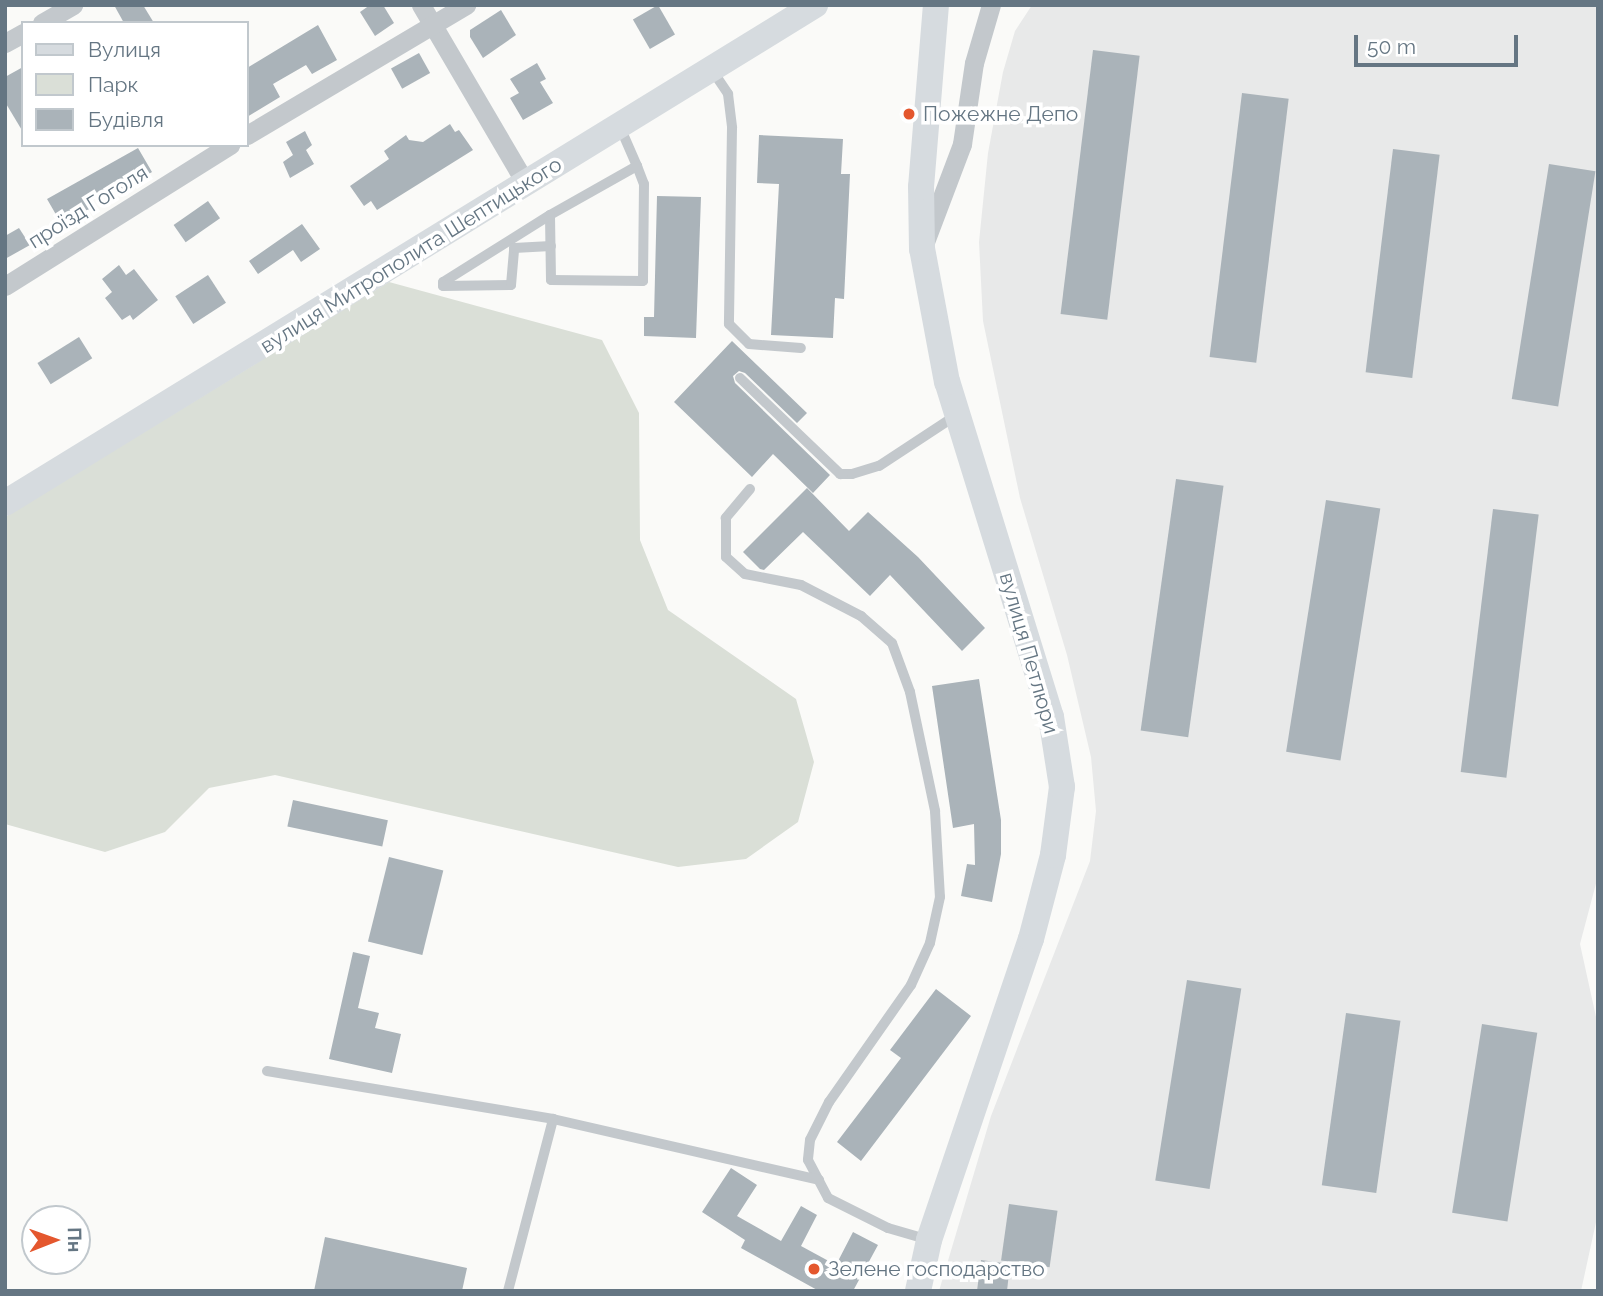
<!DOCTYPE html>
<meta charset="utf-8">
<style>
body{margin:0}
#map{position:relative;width:1603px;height:1296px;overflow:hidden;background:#fafaf8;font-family:Raleway,sans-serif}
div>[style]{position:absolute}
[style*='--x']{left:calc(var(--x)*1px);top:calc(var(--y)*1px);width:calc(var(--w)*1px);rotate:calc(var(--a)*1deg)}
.built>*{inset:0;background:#e8e9e9}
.green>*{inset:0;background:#dadfd7}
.building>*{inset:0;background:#aab3b9;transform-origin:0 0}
.lane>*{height:10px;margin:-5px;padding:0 5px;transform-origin:5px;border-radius:5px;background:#c3c8cc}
.street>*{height:19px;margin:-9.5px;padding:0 9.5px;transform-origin:9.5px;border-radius:9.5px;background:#c3c8cc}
.secondary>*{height:26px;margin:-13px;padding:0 13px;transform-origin:13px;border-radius:13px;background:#d6dbdf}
.dots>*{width:19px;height:19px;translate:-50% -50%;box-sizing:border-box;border:4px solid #fff;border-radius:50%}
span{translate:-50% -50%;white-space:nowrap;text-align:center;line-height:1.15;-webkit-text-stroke:7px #fff;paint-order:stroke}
.poi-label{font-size:21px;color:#657683}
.left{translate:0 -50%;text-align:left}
.street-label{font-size:21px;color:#657683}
.frame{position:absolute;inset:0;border:7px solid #657683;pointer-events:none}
.legend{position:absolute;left:21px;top:21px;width:228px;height:126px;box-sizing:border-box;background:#fff;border:2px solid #c1c8cd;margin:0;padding:9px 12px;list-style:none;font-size:21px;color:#657683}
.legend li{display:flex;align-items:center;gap:14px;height:35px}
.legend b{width:35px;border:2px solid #c1c8cd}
.north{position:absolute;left:21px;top:1205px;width:70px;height:70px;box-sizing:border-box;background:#fff;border:2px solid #c1c8cd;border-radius:50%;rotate:89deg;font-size:19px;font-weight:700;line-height:28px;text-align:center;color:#657683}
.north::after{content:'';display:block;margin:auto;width:24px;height:32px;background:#e4572e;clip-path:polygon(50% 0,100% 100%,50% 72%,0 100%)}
.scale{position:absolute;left:1354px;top:35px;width:164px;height:32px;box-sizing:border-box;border:4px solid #657683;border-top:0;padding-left:9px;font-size:21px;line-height:24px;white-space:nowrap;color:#657683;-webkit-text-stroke:5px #fff;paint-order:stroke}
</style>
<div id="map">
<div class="built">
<div style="clip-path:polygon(1032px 5px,1598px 5px,1598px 876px,1580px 944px,1598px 1026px,1598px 1213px,1581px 1291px,939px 1291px,991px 1116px,1090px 861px,1096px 811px,1091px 757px,1067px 655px,1020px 498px,983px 321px,979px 242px,988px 153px,1003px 72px,1015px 31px)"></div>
</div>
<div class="green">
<div style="clip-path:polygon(389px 282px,602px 340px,639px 413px,640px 540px,668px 610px,796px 699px,814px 762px,798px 822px,746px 859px,678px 867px,275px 775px,209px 788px,165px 832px,105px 852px,5px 824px,5px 517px)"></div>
</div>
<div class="building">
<div style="clip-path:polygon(114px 5px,143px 5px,154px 23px,124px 23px)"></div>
<div style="clip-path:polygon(370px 5px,383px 5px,394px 23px,375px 36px,360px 12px)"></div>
<div style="left:658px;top:5px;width:34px;height:29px;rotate:60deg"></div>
<div style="clip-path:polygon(501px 10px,516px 35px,483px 58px,470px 37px,470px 30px)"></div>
<div style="clip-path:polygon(318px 25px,337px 60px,312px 74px,306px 65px,273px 84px,280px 97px,247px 117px,247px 68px)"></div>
<div style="left:1093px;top:50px;width:47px;height:266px;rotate:7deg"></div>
<div style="left:419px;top:53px;width:23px;height:32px;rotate:61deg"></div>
<div style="clip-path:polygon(537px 63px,546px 79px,540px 82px,553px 103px,523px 120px,510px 98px,519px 93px,510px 79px)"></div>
<div style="clip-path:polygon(23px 67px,23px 132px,5px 102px,5px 77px)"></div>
<div style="left:1242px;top:93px;width:47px;height:266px;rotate:7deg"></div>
<div style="clip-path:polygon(450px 124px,455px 132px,459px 130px,473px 150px,377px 210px,371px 201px,364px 206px,350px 186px,389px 159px,384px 151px,406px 135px,409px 140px,423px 142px)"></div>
<div style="clip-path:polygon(305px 131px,312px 145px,306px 150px,314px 164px,290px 178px,283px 162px,293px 155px,286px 142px)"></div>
<div style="clip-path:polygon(759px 135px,843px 139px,841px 174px,850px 174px,844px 299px,835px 298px,833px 338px,771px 335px,779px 184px,757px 183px)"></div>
<div style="clip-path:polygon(138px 148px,152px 172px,122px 190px,118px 182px,87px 201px,91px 208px,62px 225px,47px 199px)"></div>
<div style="left:1393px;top:149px;width:47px;height:225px;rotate:7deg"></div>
<div style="left:1549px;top:164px;width:47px;height:238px;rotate:9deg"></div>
<div style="clip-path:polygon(657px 196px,701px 197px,696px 338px,644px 336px,644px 317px,654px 317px)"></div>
<div style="left:208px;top:201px;width:21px;height:42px;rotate:55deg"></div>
<div style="clip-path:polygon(302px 224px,320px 249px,301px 262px,293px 250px,258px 274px,249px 261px)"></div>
<div style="clip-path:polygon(19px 228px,30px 245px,5px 259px,5px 236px)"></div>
<div style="clip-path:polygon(119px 265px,126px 275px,134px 269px,158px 300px,133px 320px,130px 315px,122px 320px,105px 298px,112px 292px,102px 279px)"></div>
<div style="left:208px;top:275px;width:33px;height:39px;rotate:57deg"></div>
<div style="left:79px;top:337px;width:25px;height:49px;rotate:58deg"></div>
<div style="clip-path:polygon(732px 341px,807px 413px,797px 423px,745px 373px,739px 371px,733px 376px,735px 383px,830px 475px,813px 493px,773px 454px,752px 477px,674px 402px)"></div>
<div style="left:1176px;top:479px;width:48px;height:254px;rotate:8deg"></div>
<div style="clip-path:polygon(807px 488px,849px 531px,868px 512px,918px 557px,985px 628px,962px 651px,890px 575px,870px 596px,803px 532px,764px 570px,760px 569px,743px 552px)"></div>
<div style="left:1326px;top:500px;width:55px;height:255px;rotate:9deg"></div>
<div style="left:1493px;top:509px;width:46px;height:265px;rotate:7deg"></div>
<div style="clip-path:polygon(979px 679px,1001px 820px,1001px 854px,992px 902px,961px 896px,967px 864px,975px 865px,974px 824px,953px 828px,932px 686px)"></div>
<div style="left:293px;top:800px;width:97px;height:27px;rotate:12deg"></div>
<div style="left:389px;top:857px;width:56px;height:87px;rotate:14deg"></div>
<div style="clip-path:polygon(353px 952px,370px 956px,358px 1008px,379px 1013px,375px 1028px,401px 1034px,392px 1073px,329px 1059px)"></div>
<div style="left:1187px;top:980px;width:55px;height:203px;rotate:9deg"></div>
<div style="clip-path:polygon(936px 989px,971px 1016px,861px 1161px,837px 1142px,901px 1058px,890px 1050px)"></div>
<div style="left:1346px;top:1013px;width:55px;height:174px;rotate:8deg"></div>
<div style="left:1482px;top:1024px;width:56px;height:191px;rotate:9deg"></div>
<div style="clip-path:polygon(731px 1168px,757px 1185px,737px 1216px,781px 1241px,801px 1206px,817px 1215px,801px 1246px,836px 1265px,853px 1232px,878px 1245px,853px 1291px,819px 1291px,741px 1248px,745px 1240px,702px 1212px)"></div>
<div style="left:1009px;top:1204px;width:49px;height:57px;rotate:8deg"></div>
<div style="clip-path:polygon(325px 1237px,467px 1268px,462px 1291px,314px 1291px)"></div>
<div style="clip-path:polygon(981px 1260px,1010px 1264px,1007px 1291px,977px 1291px)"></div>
</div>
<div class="lane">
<div style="--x:712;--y:70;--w:29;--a:56"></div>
<div style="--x:728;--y:94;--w:34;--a:83"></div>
<div style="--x:732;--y:128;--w:196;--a:90.9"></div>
<div style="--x:729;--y:324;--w:28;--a:45"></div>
<div style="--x:749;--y:344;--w:52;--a:4.4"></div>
<div style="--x:620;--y:127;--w:43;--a:66.4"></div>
<div style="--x:637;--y:166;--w:19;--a:69"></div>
<div style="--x:644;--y:184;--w:97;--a:90.6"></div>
<div style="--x:643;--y:281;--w:92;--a:-179.4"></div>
<div style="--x:551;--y:280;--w:65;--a:-90.9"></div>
<div style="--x:550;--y:215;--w:100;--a:-29.4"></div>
<div style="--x:550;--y:215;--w:126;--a:147.9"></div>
<div style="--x:443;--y:282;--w:4;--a:90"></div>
<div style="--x:443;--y:286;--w:68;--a:-0.8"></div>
<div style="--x:511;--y:285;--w:37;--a:-85"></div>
<div style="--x:514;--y:248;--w:37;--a:-3"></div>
<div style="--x:740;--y:378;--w:139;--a:43.8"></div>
<div style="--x:840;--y:474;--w:12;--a:0"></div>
<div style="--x:852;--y:474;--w:28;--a:-17"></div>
<div style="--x:879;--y:466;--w:91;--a:-33.3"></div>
<div style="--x:750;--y:489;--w:38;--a:130"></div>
<div style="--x:726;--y:518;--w:39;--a:90"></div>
<div style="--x:726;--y:557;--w:25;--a:42"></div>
<div style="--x:745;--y:574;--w:57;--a:11.1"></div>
<div style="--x:801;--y:585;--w:68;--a:27.3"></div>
<div style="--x:861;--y:616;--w:41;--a:41.1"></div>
<div style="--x:892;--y:643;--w:52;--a:69.8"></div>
<div style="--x:910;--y:692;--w:122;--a:78.1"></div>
<div style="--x:935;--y:811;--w:86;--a:86.7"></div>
<div style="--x:940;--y:897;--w:47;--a:102.3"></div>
<div style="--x:930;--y:943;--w:46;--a:114.3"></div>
<div style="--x:911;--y:985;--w:143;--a:125"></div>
<div style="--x:829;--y:1102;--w:42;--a:116.6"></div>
<div style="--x:810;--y:1140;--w:20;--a:96"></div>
<div style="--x:808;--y:1160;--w:43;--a:62.2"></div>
<div style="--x:828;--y:1198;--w:67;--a:26.6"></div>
<div style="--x:888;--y:1228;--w:43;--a:16.3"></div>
<div style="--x:267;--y:1071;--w:290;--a:9.5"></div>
<div style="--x:553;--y:1119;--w:273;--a:12.9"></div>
<div style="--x:508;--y:1291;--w:178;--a:-75.3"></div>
</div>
<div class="street">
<div style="--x:421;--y:5;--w:208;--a:59.6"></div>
<div style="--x:42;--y:23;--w:36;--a:-30"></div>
<div style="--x:5;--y:43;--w:21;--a:-29"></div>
<div style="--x:247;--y:135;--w:255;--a:-30.7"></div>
<div style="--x:925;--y:242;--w:105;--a:-69.3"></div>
<div style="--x:962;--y:144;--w:82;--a:-81.6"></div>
<div style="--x:974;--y:63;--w:60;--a:-73.7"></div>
<div style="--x:5;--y:286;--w:266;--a:-32.1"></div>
</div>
<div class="secondary">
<div style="--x:5;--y:503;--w:951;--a:-31.58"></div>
<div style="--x:918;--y:1291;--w:52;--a:-77.8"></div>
<div style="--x:929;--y:1240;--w:318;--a:-71.3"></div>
<div style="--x:1031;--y:939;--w:87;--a:-75.3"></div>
<div style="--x:1053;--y:855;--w:69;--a:-82.5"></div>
<div style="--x:1062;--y:787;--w:71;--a:-98.9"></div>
<div style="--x:1051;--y:717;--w:351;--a:-107.2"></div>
<div style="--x:947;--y:382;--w:135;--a:-100.6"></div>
<div style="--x:922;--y:249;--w:62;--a:-90.9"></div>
<div style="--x:921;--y:187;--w:183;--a:-85.3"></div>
</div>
<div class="dots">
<div style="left:909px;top:114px;background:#e4572e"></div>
<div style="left:814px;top:1269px;background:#e4572e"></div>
</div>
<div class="poi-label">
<span class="left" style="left:923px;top:114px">Пожежне Депо</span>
<span class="left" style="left:828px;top:1269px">Зелене господарство</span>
</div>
<div class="street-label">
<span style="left:88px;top:207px;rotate:-32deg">проїзд Гоголя</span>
<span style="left:411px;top:255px;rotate:-32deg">вулиця Митрополита Шептицького</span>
<span style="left:1029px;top:653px;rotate:74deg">вулиця Петлюри</span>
</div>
<div class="frame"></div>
<ul class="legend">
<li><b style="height:9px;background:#d6dbdf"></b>Вулиця</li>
<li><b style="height:19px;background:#dadfd7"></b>Парк</li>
<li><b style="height:19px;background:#aab3b9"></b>Будівля</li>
</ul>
<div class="north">Пн</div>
<div class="scale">50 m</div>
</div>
